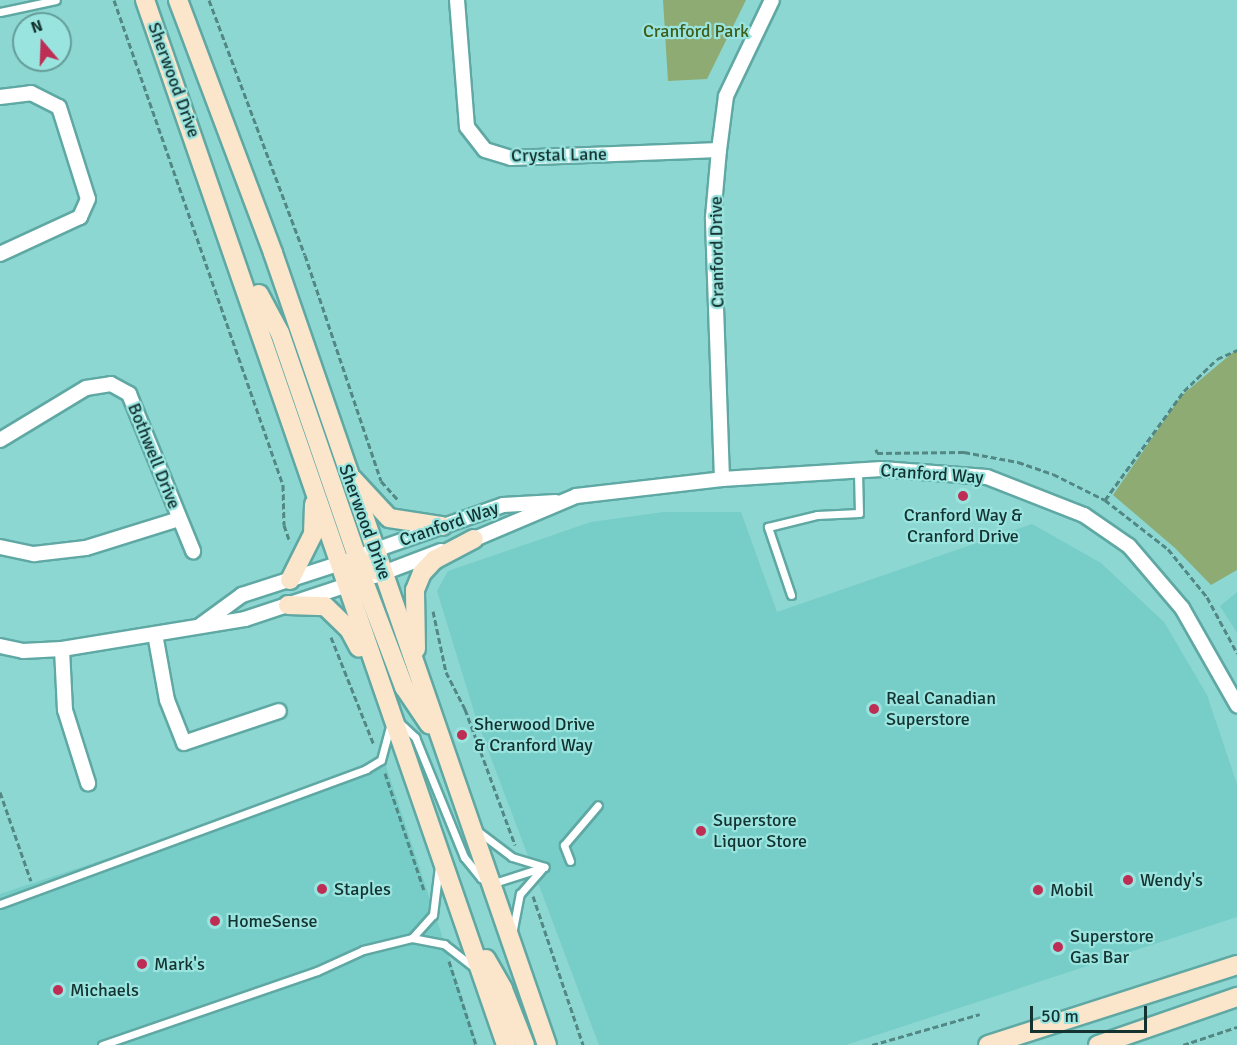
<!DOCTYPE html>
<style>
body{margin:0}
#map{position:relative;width:1237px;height:1045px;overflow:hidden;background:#8dd7d2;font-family:Signika,sans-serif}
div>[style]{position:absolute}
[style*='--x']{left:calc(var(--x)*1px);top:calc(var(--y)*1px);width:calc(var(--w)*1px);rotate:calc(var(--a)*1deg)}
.built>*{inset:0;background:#77cdc7}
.green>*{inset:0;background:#8eab73}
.path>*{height:3px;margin-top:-1.5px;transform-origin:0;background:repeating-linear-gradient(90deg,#528784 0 6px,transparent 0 9px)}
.roads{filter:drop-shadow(2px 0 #5fa8a3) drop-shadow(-2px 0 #5fa8a3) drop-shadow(0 2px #5fa8a3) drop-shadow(0 -2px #5fa8a3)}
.lane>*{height:7px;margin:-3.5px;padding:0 3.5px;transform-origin:3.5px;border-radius:3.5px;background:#fff}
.street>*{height:14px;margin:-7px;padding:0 7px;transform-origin:7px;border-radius:7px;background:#fff}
.secondary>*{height:18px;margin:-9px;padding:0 9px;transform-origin:9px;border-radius:9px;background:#fbe6cc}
.dots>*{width:16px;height:16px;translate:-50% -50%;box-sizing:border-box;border:3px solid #9ae4df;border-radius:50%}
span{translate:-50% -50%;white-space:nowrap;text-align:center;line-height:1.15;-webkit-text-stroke:4.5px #9ae4df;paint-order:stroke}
.park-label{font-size:18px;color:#3e5d18}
.street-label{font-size:18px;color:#133230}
.poi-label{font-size:18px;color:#133230}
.left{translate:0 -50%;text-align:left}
.north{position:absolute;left:12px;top:12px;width:60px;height:60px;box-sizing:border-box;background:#9ae4df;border:2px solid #649d99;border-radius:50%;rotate:341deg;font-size:16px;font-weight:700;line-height:24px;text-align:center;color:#133230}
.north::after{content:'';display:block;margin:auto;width:21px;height:27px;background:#be2e54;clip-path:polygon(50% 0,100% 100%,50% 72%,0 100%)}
.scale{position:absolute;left:1030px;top:1006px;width:117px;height:27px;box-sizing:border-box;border:3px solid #133230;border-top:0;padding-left:8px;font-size:18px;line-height:21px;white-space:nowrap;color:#133230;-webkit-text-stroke:4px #9ae4df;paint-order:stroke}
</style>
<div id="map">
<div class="built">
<div style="clip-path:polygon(664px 512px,741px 512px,777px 612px,1032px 524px,1101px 563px,1164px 622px,1207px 695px,1237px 784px,1237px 917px,846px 1045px,599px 1045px,476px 718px,437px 591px,448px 571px,591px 522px)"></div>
<div style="clip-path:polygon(1237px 592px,1237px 633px,1220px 606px)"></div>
<div style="clip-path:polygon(386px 766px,478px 1045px,0 1045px,0 894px)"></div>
</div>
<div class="green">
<div style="clip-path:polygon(663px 0,746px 0,707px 79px,668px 81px)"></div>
<div style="clip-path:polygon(1237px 349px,1237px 570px,1211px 585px,1175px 548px,1113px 495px,1181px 396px)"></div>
</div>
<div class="path">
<div style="--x:114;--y:0;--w:514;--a:70.79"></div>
<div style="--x:283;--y:485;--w:40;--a:88.6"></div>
<div style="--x:284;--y:525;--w:18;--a:71"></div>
<div style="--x:209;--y:0;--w:272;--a:69.4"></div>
<div style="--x:305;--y:255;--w:238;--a:71.4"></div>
<div style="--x:381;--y:481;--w:25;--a:48"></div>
<div style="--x:876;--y:449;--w:4;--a:76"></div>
<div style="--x:877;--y:453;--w:87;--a:-0.7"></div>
<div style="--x:964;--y:452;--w:55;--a:10.5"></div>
<div style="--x:1018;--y:462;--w:37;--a:19"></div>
<div style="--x:1053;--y:474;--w:58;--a:26.6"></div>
<div style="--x:1105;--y:500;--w:80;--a:37.9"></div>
<div style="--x:1168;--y:549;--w:62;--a:50.9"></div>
<div style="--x:1207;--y:597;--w:64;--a:61.8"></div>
<div style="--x:1105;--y:500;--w:135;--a:-54.1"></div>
<div style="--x:1184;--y:391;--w:46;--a:-44.1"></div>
<div style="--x:1217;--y:359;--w:22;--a:-24"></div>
<div style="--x:433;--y:611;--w:62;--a:78"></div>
<div style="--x:446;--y:672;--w:42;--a:62.8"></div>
<div style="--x:465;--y:709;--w:145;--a:69.8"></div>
<div style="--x:331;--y:637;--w:116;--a:68.3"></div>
<div style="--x:385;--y:773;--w:123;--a:71.6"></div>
<div style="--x:0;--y:792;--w:94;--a:70.8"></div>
<div style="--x:533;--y:896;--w:157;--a:71.4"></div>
<div style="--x:449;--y:961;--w:88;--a:72.2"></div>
<div style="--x:872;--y:1045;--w:112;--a:-16"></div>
<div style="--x:1183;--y:1045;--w:57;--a:-18.4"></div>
</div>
<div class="roads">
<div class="lane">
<div style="--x:0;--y:12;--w:57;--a:-12.1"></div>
<div style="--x:791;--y:595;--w:72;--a:-108.7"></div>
<div style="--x:768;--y:527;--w:50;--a:-13.8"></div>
<div style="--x:817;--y:515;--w:42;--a:-2.7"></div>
<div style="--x:859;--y:513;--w:42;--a:-91.4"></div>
<div style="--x:400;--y:723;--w:21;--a:43"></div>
<div style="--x:415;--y:737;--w:130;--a:67.8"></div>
<div style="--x:464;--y:857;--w:27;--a:51"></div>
<div style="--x:481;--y:878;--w:12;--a:31"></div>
<div style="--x:491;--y:884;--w:56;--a:-17.8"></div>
<div style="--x:479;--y:832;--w:41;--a:37.1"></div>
<div style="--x:512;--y:857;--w:34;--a:17"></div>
<div style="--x:570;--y:861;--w:17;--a:-111"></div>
<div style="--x:564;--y:845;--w:52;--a:-49.6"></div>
<div style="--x:0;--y:904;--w:390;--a:-20.2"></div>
<div style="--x:366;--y:769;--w:17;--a:-31"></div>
<div style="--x:381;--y:760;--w:35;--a:-75"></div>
<div style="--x:513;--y:929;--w:36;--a:-79"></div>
<div style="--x:520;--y:894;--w:33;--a:-49"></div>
<div style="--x:412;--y:938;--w:31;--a:-48"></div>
<div style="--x:433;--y:915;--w:49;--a:-83"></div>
<div style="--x:102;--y:1045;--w:227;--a:-19"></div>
<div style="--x:317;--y:971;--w:51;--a:-24.5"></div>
<div style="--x:363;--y:950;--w:50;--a:-13.8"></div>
<div style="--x:412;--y:938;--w:33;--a:11"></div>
<div style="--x:444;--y:944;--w:39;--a:38"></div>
</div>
<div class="street">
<div style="--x:457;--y:0;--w:127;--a:85.5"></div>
<div style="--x:467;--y:127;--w:29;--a:52"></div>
<div style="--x:485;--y:150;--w:27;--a:17"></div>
<div style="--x:511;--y:158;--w:208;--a:-2.2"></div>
<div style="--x:0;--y:97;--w:31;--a:-7"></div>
<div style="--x:31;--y:93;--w:31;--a:27"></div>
<div style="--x:59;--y:107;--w:96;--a:72.5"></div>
<div style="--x:88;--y:199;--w:20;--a:114"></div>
<div style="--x:80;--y:217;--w:88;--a:155.2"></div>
<div style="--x:0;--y:440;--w:100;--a:-31.2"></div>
<div style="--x:86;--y:388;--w:25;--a:-9"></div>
<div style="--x:111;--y:384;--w:21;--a:29"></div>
<div style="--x:129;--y:394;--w:170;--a:67.8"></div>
<div style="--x:722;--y:479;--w:262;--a:-92"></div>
<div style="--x:713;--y:217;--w:67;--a:-84.9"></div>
<div style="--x:719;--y:150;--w:54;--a:-82.6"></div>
<div style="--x:726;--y:96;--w:106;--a:-64.4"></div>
<div style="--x:465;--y:543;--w:121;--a:-22.9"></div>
<div style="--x:576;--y:496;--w:147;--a:-6.6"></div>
<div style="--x:722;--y:479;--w:160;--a:-3.6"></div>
<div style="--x:882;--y:469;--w:105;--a:4.4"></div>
<div style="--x:987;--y:477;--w:104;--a:21.4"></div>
<div style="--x:1084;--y:515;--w:55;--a:34.6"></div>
<div style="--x:1129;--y:546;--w:82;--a:49.5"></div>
<div style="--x:1182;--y:608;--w:112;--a:60.4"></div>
<div style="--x:0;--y:547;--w:35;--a:12"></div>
<div style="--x:34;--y:554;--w:52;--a:-6.6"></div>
<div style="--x:86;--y:548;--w:97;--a:-17.3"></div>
<div style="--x:367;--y:553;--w:144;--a:-19.4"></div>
<div style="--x:503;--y:505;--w:53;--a:-3.2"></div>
<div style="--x:375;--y:576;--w:71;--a:-20.7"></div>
<div style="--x:201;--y:625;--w:51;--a:-36.2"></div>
<div style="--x:242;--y:595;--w:110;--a:-17.9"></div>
<div style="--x:155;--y:634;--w:67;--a:79.7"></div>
<div style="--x:167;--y:700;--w:46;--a:68.4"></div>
<div style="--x:184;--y:743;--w:100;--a:-18.6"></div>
<div style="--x:0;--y:646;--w:24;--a:12"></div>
<div style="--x:23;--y:651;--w:39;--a:-3"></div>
<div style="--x:62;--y:649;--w:185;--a:-9.3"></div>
<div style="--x:245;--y:619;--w:117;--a:-18.4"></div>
<div style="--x:62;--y:649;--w:61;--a:87.2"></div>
<div style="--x:65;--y:710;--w:77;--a:72.5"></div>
</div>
<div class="secondary">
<div style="--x:145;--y:0;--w:1106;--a:70.94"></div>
<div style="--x:178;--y:0;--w:270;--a:69.4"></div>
<div style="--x:273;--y:253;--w:838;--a:70.92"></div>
<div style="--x:259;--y:294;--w:44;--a:61.7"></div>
<div style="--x:280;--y:333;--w:236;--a:71"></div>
<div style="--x:357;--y:556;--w:14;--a:51"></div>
<div style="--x:366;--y:567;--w:18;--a:19"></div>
<div style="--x:353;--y:479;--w:53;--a:47.3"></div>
<div style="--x:389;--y:518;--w:54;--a:8.6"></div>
<div style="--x:346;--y:565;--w:22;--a:39"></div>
<div style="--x:363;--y:579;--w:116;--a:69.2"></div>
<div style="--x:404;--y:687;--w:45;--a:56"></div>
<div style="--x:290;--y:580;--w:51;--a:-63.4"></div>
<div style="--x:313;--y:534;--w:30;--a:-88"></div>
<div style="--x:288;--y:605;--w:37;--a:2"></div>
<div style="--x:325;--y:606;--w:33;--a:44"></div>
<div style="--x:349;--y:629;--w:21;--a:62"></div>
<div style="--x:416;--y:649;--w:59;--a:-91"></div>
<div style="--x:415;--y:590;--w:18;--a:-68"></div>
<div style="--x:422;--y:573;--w:18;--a:-47"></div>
<div style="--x:434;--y:560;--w:45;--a:-27.7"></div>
<div style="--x:486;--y:959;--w:34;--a:60"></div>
<div style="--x:503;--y:989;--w:60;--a:68.6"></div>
<div style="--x:988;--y:1045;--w:262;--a:-17.8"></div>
<div style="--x:1098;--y:1045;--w:147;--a:-19.1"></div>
</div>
</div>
<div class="dots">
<div style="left:963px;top:496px;background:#be2e54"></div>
<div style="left:874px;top:709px;background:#be2e54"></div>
<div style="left:462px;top:735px;background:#be2e54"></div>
<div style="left:701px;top:831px;background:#be2e54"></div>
<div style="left:1128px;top:880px;background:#be2e54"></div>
<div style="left:322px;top:889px;background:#be2e54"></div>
<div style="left:1038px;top:890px;background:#be2e54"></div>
<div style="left:215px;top:921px;background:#be2e54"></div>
<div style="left:1058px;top:947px;background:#be2e54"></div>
<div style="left:142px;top:964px;background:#be2e54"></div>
<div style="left:58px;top:990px;background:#be2e54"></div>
</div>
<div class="park-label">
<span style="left:696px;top:31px">Cranford Park</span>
</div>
<div class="street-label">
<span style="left:174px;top:80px;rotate:70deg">Sherwood Drive</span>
<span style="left:559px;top:155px;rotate:-1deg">Crystal Lane</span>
<span style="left:717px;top:252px;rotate:-91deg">Cranford Drive</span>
<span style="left:154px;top:456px;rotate:68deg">Bothwell Drive</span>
<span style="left:932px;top:474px;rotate:4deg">Cranford Way</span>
<span style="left:365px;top:522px;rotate:70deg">Sherwood Drive</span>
<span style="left:449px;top:524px;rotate:-19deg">Cranford Way</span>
</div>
<div class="poi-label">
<span style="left:963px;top:526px">Cranford Way &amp;<br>Cranford Drive</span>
<span class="left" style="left:886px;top:709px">Real Canadian<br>Superstore</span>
<span class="left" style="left:474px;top:735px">Sherwood Drive<br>&amp; Cranford Way</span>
<span class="left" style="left:713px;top:831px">Superstore<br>Liquor Store</span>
<span class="left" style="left:1140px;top:880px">Wendy's</span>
<span class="left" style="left:334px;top:889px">Staples</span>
<span class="left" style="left:1050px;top:890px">Mobil</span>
<span class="left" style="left:227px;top:921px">HomeSense</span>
<span class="left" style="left:1070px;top:947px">Superstore<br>Gas Bar</span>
<span class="left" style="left:154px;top:964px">Mark's</span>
<span class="left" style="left:70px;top:990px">Michaels</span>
</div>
<div class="north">N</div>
<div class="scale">50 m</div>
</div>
